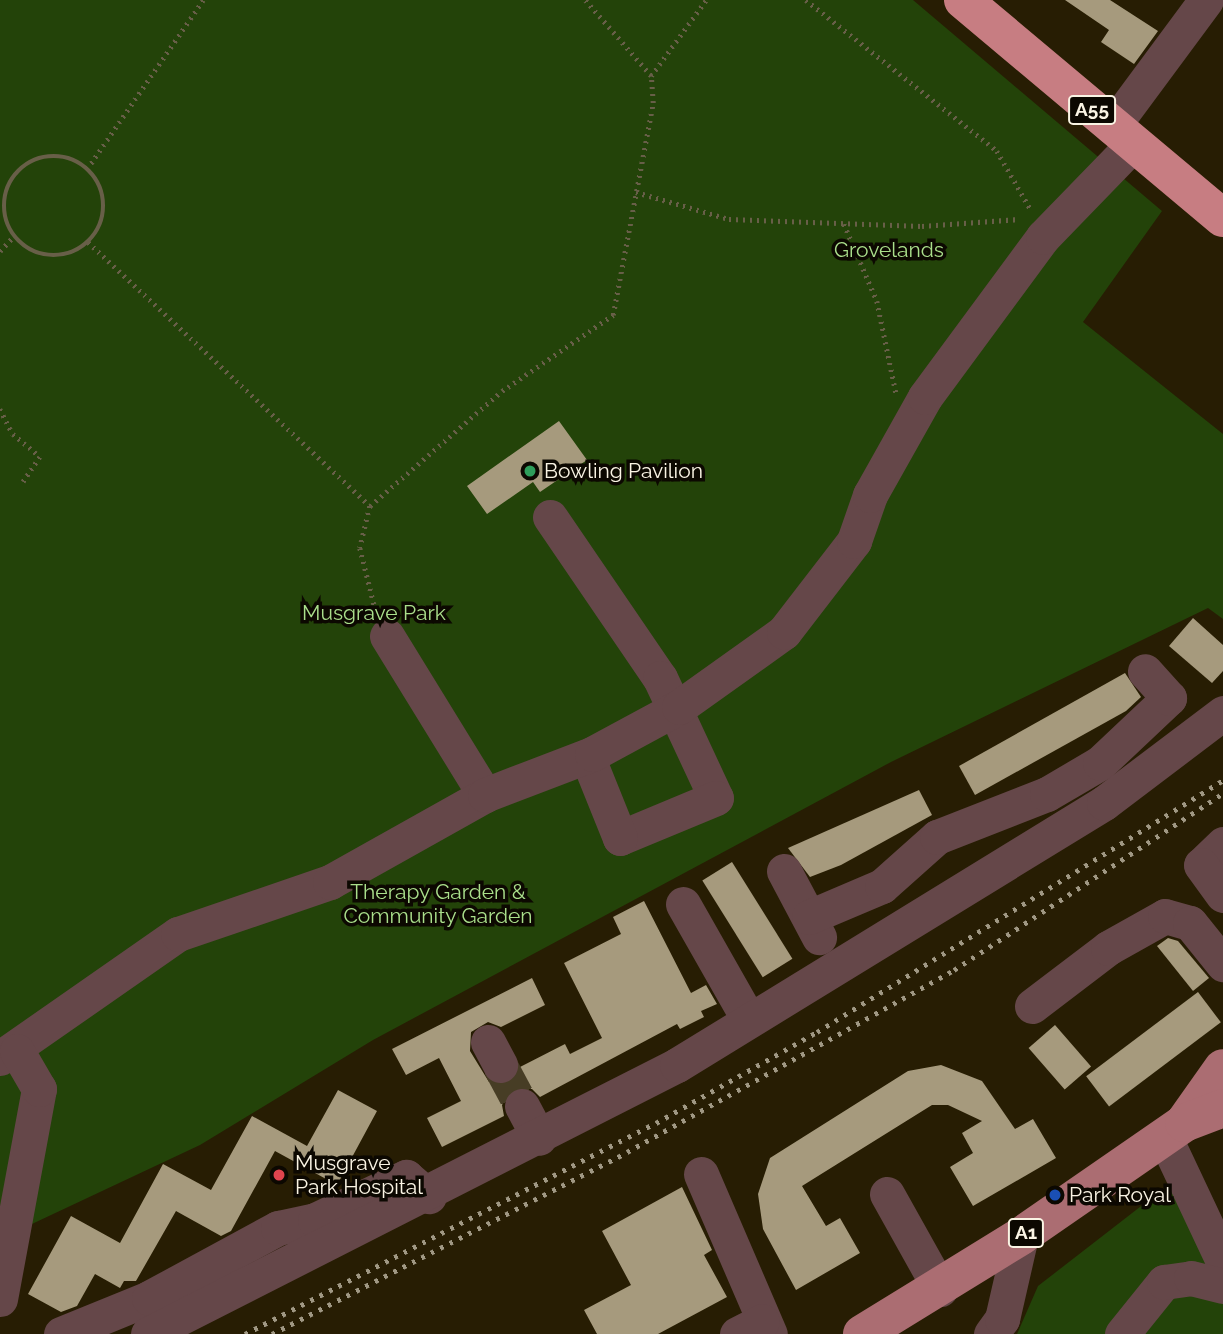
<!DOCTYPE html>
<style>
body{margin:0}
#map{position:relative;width:1223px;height:1334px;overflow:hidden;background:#271d03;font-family:Raleway,sans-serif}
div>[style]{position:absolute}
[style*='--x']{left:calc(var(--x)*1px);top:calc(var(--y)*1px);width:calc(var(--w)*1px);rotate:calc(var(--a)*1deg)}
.green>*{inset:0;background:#234309}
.building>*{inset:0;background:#a69a7d;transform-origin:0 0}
.minor-tunnel>*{height:35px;margin-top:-17.5px;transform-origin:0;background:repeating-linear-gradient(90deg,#473d25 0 35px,transparent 0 53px)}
.path>*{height:4.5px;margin-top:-2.25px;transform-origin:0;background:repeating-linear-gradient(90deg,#685f48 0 2px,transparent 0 7px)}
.path>.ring{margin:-2.25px;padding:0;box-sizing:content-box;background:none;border:4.5px solid #685f48;border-radius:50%}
.minor>*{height:35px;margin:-17.5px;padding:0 17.5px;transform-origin:17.5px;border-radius:17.5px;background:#654749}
.major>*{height:38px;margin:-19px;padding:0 19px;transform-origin:19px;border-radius:19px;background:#ab6d72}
.highway>*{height:38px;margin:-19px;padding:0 19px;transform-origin:19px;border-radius:19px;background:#c77d82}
.rail>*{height:5px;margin-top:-2.5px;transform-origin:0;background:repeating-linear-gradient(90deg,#a09884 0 3.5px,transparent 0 10.5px)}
.dots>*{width:19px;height:19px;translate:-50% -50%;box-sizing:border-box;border:4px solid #0c0801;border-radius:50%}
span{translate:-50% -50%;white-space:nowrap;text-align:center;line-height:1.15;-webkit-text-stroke:7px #0c0801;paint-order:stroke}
.shield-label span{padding:2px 5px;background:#0c0801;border:2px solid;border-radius:5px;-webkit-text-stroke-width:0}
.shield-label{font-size:19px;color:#faf4e4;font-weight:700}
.park-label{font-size:21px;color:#aadf8b}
.poi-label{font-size:21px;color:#faf4e4}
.left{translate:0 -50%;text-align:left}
</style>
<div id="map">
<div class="green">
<div style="clip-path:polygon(0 0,913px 0,1162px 211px,1083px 322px,1223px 434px,1223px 619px,1208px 608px,891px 762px,373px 1040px,200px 1145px,0 1239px)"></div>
<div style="clip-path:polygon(1176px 1179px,1223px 1277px,1223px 1334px,1017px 1334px,1038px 1286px)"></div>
</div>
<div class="building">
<div style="clip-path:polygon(1065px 0,1110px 0,1158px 31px,1134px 64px,1101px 42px,1109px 30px)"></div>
<div style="clip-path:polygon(559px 421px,587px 460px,540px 492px,533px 482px,487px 514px,467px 486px)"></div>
<div style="clip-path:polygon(1193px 618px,1223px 645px,1223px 671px,1212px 683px,1169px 646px)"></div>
<div style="clip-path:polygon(1125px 673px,1141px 697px,1126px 711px,975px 795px,959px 766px)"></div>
<div style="clip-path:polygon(919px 790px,932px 815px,841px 865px,810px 877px,788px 848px)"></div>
<div style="left:732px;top:862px;width:114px;height:35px;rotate:58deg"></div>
<div style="clip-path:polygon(644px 901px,691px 993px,706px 985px,717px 1004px,701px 1011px,704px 1017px,680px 1029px,677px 1024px,540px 1097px,532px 1089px,512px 1089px,502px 1105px,504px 1116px,442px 1147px,427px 1118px,461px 1101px,439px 1058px,406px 1075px,392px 1049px,532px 978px,545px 1005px,501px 1027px,488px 1022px,471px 1032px,470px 1051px,489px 1082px,509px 1083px,520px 1067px,565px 1044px,570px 1054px,602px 1038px,564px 963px,621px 934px,613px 917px)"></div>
<div style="clip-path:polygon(1168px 938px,1178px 941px,1209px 978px,1193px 991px,1157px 946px)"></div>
<div style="left:1198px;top:992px;width:38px;height:140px;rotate:53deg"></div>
<div style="left:1055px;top:1025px;width:55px;height:35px;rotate:49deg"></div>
<div style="clip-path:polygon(941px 1065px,982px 1081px,1015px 1129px,1033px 1119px,1056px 1158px,973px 1206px,950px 1167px,973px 1153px,962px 1133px,982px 1121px,948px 1105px,932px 1105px,802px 1186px,826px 1226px,840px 1218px,860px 1253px,796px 1290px,763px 1229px,758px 1194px,770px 1158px,908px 1071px)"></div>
<div style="clip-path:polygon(338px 1090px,377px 1111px,337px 1185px,275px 1151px,231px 1231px,221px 1236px,176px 1211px,136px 1281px,124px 1281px,120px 1288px,95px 1274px,77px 1306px,61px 1312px,28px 1294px,71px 1216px,120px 1243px,163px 1164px,211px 1190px,252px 1116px,307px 1146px)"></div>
<div style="clip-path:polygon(682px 1187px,712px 1250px,704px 1255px,727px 1297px,658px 1334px,597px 1334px,584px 1310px,631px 1285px,602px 1231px)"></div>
</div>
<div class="minor-tunnel">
<div style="--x:500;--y:1065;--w:47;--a:61.8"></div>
</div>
<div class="path">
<div style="--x:806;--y:0;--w:243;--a:38.3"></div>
<div style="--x:997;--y:151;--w:68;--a:60"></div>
<div style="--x:651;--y:76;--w:94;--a:-54.1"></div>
<div class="ring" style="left:4px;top:156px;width:95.5px;height:95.5px"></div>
<div style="--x:87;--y:169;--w:205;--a:-55.5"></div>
<div style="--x:636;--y:192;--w:97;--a:16.2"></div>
<div style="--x:729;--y:219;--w:193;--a:2.1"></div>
<div style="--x:922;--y:226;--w:98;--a:-4.1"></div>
<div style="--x:844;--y:224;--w:84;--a:66.8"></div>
<div style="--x:877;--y:301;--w:94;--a:78.3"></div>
<div style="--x:88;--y:242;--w:386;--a:43.1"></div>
<div style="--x:370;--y:506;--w:43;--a:103.4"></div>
<div style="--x:360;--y:548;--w:66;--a:76"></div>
<div style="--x:0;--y:251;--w:21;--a:-47"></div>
<div style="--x:0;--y:409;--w:28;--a:63"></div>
<div style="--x:13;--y:434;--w:35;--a:40"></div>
<div style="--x:40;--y:457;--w:30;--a:124"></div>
<div style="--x:370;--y:506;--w:175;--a:-41.1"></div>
<div style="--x:502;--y:391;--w:135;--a:-34.4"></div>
<div style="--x:613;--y:315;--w:216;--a:-79.3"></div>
<div style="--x:653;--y:103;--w:27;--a:-94"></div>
<div style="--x:651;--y:76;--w:101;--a:-131"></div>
</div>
<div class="minor">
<div style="--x:1112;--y:127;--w:158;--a:-53.5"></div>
<div style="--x:550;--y:517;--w:195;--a:55.7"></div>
<div style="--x:660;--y:678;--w:132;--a:65"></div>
<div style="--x:716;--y:798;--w:104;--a:157.4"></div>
<div style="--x:620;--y:838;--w:88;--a:-111.9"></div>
<div style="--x:387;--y:636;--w:187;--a:58.4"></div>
<div style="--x:1223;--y:844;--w:30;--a:136"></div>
<div style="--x:1201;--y:865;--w:37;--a:54"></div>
<div style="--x:784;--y:871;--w:75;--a:62.1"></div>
<div style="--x:683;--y:904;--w:133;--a:60.4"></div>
<div style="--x:809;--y:917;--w:79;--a:-23"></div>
<div style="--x:882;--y:886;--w:74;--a:-41.7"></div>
<div style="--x:937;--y:837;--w:118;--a:-21.4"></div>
<div style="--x:1047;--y:794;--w:61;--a:-30.3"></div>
<div style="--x:1100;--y:763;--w:95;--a:-43.3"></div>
<div style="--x:1169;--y:698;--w:36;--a:-132"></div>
<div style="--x:1032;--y:1006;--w:96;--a:-37.3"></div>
<div style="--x:1108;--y:948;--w:65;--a:-29.3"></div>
<div style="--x:1165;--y:916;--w:26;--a:16"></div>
<div style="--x:1190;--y:923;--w:53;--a:51.2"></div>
<div style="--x:488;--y:1042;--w:26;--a:62"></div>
<div style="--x:0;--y:1058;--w:217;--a:-34.9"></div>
<div style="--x:178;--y:934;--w:161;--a:-18.9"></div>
<div style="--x:330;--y:882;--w:178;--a:-29.3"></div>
<div style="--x:485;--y:795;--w:115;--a:-21"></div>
<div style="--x:592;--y:754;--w:99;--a:-28.4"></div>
<div style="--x:679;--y:707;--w:129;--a:-35.5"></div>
<div style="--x:784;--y:632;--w:115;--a:-52.4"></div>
<div style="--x:854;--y:541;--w:49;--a:-70.8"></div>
<div style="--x:870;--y:495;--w:112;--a:-60.7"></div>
<div style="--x:925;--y:397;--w:199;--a:-53.6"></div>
<div style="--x:1043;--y:237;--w:128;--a:-45.9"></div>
<div style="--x:522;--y:1106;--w:36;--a:62"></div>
<div style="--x:1165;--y:1138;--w:136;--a:64.8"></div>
<div style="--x:701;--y:1174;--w:174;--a:66.7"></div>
<div style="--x:887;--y:1194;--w:109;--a:60.8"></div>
<div style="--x:0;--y:1299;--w:214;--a:-79.5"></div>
<div style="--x:39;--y:1089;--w:44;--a:-120.1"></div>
<div style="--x:61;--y:1334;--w:95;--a:-22.2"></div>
<div style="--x:149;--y:1298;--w:147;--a:-28.5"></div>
<div style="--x:278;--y:1228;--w:38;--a:-12"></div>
<div style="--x:315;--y:1220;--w:101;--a:-25.3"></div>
<div style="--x:406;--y:1177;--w:30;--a:40"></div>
<div style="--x:148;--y:1334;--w:593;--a:-26.95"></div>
<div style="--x:677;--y:1065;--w:501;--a:-31.53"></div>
<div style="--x:1104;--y:803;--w:149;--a:-37.1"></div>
<div style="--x:737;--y:1334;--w:28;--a:-27"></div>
<div style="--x:991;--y:1334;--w:19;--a:-54"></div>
<div style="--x:1002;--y:1319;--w:85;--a:-77.1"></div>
<div style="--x:1122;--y:1334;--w:67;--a:-51.1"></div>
<div style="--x:1164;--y:1282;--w:27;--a:-8"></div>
<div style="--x:1191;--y:1278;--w:33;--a:14"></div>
</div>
<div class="major">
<div style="--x:1184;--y:1123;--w:67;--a:-54.7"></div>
<div style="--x:862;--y:1334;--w:187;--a:-31.6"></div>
<div style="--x:1021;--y:1236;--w:198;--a:-34.7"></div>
<div style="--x:1184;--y:1123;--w:42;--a:-21"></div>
</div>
<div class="highway">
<div style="--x:963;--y:0;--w:339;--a:40"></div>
</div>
<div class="rail">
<div style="--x:245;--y:1334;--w:462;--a:-27.2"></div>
<div style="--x:656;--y:1123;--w:185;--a:-29.5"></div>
<div style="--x:817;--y:1032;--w:478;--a:-31.8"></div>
<div style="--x:272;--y:1334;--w:399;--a:-27.1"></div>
<div style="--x:627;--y:1152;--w:374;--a:-29.1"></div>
<div style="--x:954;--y:970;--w:322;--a:-33.3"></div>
</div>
<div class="dots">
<div style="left:530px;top:471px;background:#2e9e5b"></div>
<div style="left:279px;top:1175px;background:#e0444e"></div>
<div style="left:1055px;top:1195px;background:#1a4fb4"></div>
</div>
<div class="shield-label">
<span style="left:1092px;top:110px">A55</span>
<span style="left:1026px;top:1233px">A1</span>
</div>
<div class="park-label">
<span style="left:889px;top:250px">Grovelands</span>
<span style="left:374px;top:613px">Musgrave Park</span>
<span style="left:438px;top:904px">Therapy Garden &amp;<br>Community Garden</span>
</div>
<div class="poi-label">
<span class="left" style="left:544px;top:471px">Bowling Pavilion</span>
<span class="left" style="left:295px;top:1175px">Musgrave<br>Park Hospital</span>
<span class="left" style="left:1069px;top:1195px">Park Royal</span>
</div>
</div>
